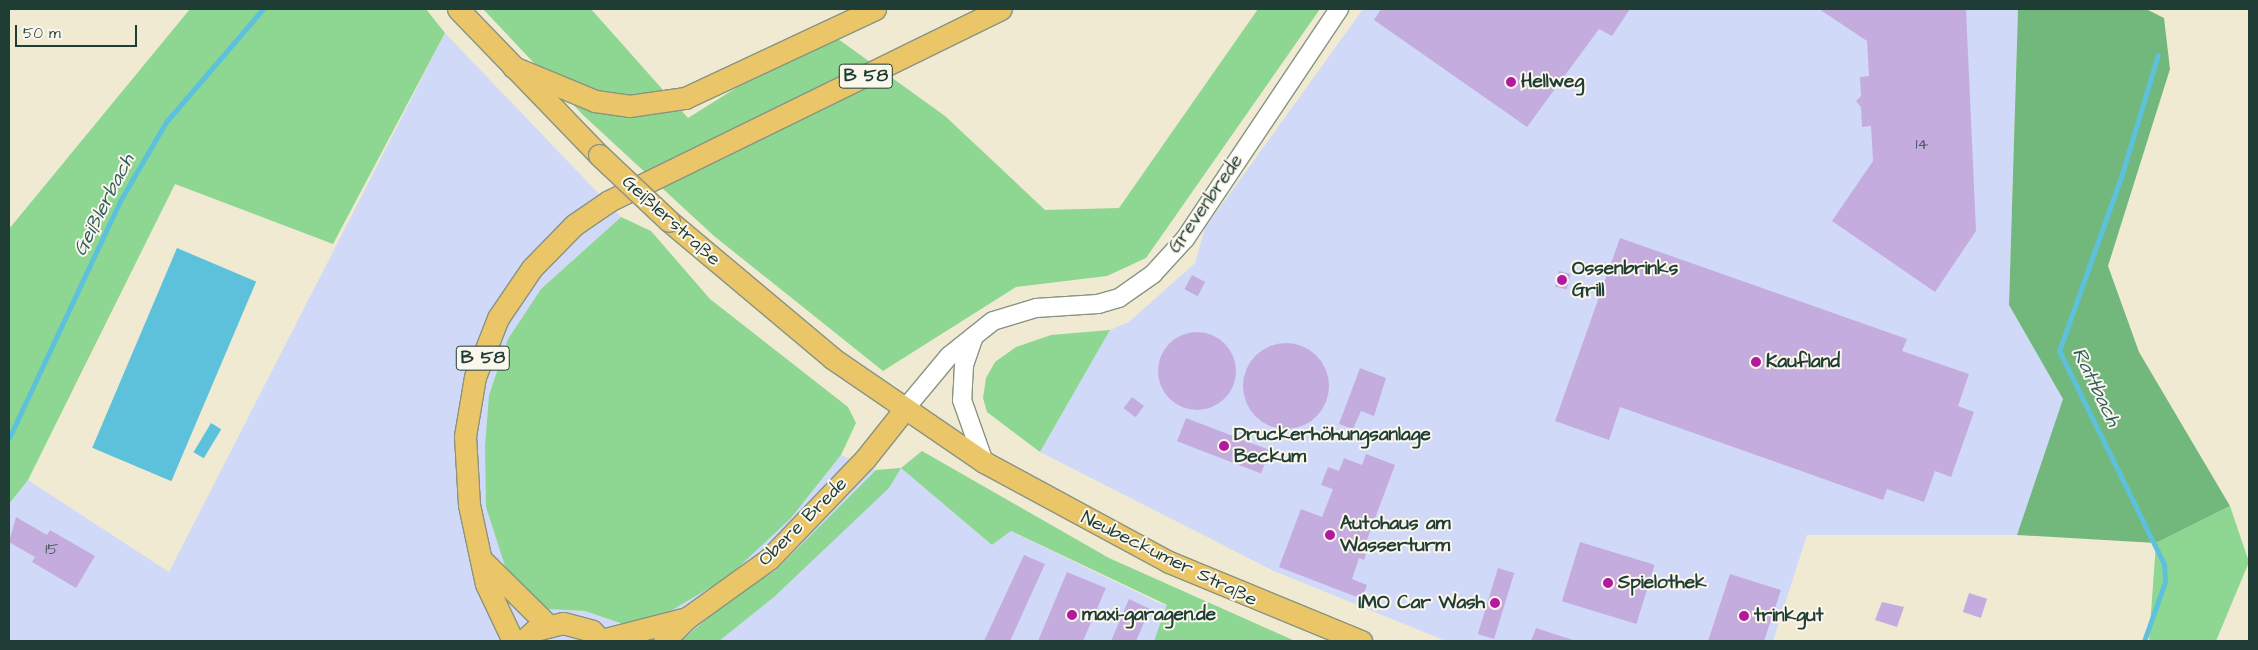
<!DOCTYPE html>
<meta charset="utf-8">
<style>
body{margin:0}
#map{position:relative;width:2258px;height:650px;overflow:hidden;background:#f0ead2;font-family:"Architects Daughter",sans-serif}
div>[style]{position:absolute}
[style*='--x']{left:calc(var(--x)*1px);top:calc(var(--y)*1px);width:calc(var(--w)*1px);rotate:calc(var(--a)*1deg)}
.built>*{inset:0;background:#d1d9f9}
.green>*{inset:0;background:#8dd793}
.forest>*{inset:0;background:#72b87d}
.water>*{inset:0;background:#5ec1dc;transform-origin:0 0}
.stream>*{height:5px;margin:-2.5px;padding:0 2.5px;transform-origin:2.5px;border-radius:2.5px;background:#5ec1dc}
.building>*{inset:0;background:#c5acde;transform-origin:0 0}
.round{border-radius:50%}
.roads{filter:drop-shadow(1px 0 #889483) drop-shadow(-1px 0 #889483) drop-shadow(0 1px #889483) drop-shadow(0 -1px #889483)}
.minor>*{height:18px;margin:-9px;padding:0 9px;transform-origin:9px;border-radius:9px;background:#fff}
.major>*{height:21px;margin:-10.5px;padding:0 10.5px;transform-origin:10.5px;border-radius:10.5px;background:#eac669}
.bridges{filter:drop-shadow(1px 0 #889483) drop-shadow(-1px 0 #889483) drop-shadow(0 1px #889483) drop-shadow(0 -1px #889483)}
.major-bridge>*{height:21px;margin:-10.5px;padding:0 10.5px;transform-origin:10.5px;border-radius:10.5px;background:#eac669}
.dots>*{width:14px;height:14px;translate:-50% -50%;box-sizing:border-box;border:2px solid #fbf7ec;border-radius:50%}
span{translate:-50% -50%;white-space:nowrap;text-align:center;line-height:1.15;-webkit-text-stroke:4px #fbf7ec;paint-order:stroke}
.number-label{font-size:16px;color:#48595e}
.number-label span{-webkit-text-stroke-width:0}
.shield-label span{padding:1px 4px;background:#fbf7ec;border:1px solid;border-radius:4px;-webkit-text-stroke-width:0}
.shield-label{font-size:18px;color:#1f3d34;font-weight:700}
.poi-label{font-size:19px;color:#1f3d34;font-weight:700}
.left{translate:0 -50%;text-align:left}
.right{translate:-100% -50%;text-align:right}
.street-label{font-size:19px;color:#1f3d34}
.water-label{font-size:20px;color:#2f5e5e;font-style:italic}
.frame{position:absolute;inset:0;border:10px solid #1f3d34;pointer-events:none}
.scale{position:absolute;left:15px;top:25px;width:122px;height:22px;box-sizing:border-box;border:2px solid #1f3d34;border-top:0;padding-left:6px;font-size:15px;line-height:18px;white-space:nowrap;color:#1f3d34;-webkit-text-stroke:4px #fbf7ec;paint-order:stroke}
</style>
<div id="map">
<div class="built">
<div style="clip-path:polygon(1363px 9px,2018px 9px,2009px 305px,2064px 399px,2017px 535px,1807px 535px,1773px 641px,1446px 641px,1274px 571px,1040px 452px,1110px 330px,1129px 322px,1195px 263px,1205px 228px)"></div>
<div style="clip-path:polygon(445px 33px,621px 217px,541px 289px,547px 609px,585px 611px,626px 625px,791px 518px,841px 455px,876px 470px,901px 468px,992px 545px,1011px 531px,1159px 603px,1289px 641px,9px 641px,9px 504px,28px 480px,169px 572px)"></div>
</div>
<div class="green">
<div style="clip-path:polygon(190px 9px,426px 9px,445px 33px,333px 244px,175px 184px,28px 480px,9px 504px,9px 229px)"></div>
<div style="clip-path:polygon(483px 9px,591px 9px,688px 118px,827px 31px,945px 116px,1045px 210px,1119px 208px,1258px 9px,1320px 9px,1146px 258px,1107px 276px,1016px 287px,883px 371px,714px 236px,583px 115px)"></div>
<div style="clip-path:polygon(621px 217px,651px 231px,710px 299px,848px 407px,856px 423px,841px 455px,791px 518px,728px 577px,672px 610px,626px 625px,585px 611px,547px 609px,527px 598px,505px 566px,486px 507px,485px 446px,489px 395px,508px 339px,541px 289px)"></div>
<div style="clip-path:polygon(1110px 330px,1040px 452px,987px 412px,983px 398px,986px 378px,995px 362px,1016px 347px,1051px 335px)"></div>
<div style="clip-path:polygon(922px 451px,1109px 558px,1295px 641px,1154px 641px,1167px 605px,1011px 531px,992px 545px,901px 468px,889px 488px,774px 597px,719px 641px,681px 641px,736px 594px,775px 571px,876px 470px,901px 468px)"></div>
<div style="clip-path:polygon(2230px 506px,2249px 562px,2216px 641px,2149px 641px,2156px 543px)"></div>
</div>
<div class="forest">
<div style="clip-path:polygon(2018px 9px,2146px 9px,2164px 18px,2170px 69px,2108px 266px,2139px 352px,2230px 506px,2156px 543px,2017px 535px,2063px 399px,2009px 305px)"></div>
</div>
<div class="water">
<div style="left:177px;top:248px;width:86px;height:217px;rotate:23deg"></div>
<div style="left:211px;top:423px;width:12px;height:34px;rotate:31deg"></div>
</div>
<div class="stream">
<div style="--x:9;--y:438;--w:262;--a:-64.9"></div>
<div style="--x:120;--y:201;--w:91;--a:-59.8"></div>
<div style="--x:166;--y:122;--w:149;--a:-49.4"></div>
<div style="--x:2144;--y:641;--w:63;--a:-70.4"></div>
<div style="--x:2165;--y:582;--w:18;--a:-93"></div>
<div style="--x:2164;--y:564;--w:237;--a:-116.2"></div>
<div style="--x:2059;--y:351;--w:188;--a:-70.4"></div>
<div style="--x:2122;--y:174;--w:124;--a:-73.2"></div>
</div>
<div class="building">
<div style="clip-path:polygon(1381px 9px,1630px 9px,1612px 36px,1599px 29px,1527px 127px,1374px 20px)"></div>
<div style="clip-path:polygon(1819px 9px,1966px 9px,1976px 231px,1935px 292px,1832px 221px,1873px 161px,1871px 126px,1862px 127px,1861px 107px,1856px 101px,1861px 96px,1860px 77px,1869px 76px,1867px 41px)"></div>
<div style="clip-path:polygon(1620px 238px,1907px 339px,1902px 351px,1969px 374px,1958px 406px,1974px 412px,1951px 477px,1935px 471px,1924px 502px,1887px 489px,1883px 500px,1620px 407px,1609px 440px,1555px 421px)"></div>
<div style="left:1559px;top:271px;width:12px;height:16px;rotate:14deg"></div>
<div style="left:1192px;top:275px;width:15px;height:16px;rotate:28deg"></div>
<div class="round" style="left:1158px;top:332px;width:78px;height:78px"></div>
<div class="round" style="left:1243px;top:343px;width:86px;height:86px"></div>
<div style="clip-path:polygon(1360px 368px,1386px 378px,1374px 416px,1361px 411px,1353px 429px,1339px 424px)"></div>
<div style="left:1132px;top:397px;width:15px;height:14px;rotate:37deg"></div>
<div style="left:1186px;top:418px;width:90px;height:25px;rotate:21deg"></div>
<div style="clip-path:polygon(1366px 454px,1395px 465px,1362px 553px,1366px 554px,1364px 560px,1359px 558px,1352px 579px,1367px 585px,1362px 599px,1279px 567px,1301px 509px,1322px 517px,1333px 489px,1321px 485px,1328px 467px,1339px 471px,1344px 458px,1362px 465px)"></div>
<div style="clip-path:polygon(16px 517px,47px 535px,50px 530px,95px 556px,76px 588px,32px 562px,35px 557px,9px 542px)"></div>
<div style="left:1580px;top:542px;width:78px;height:62px;rotate:17deg"></div>
<div style="clip-path:polygon(1024px 555px,1045px 564px,1010px 641px,984px 641px)"></div>
<div style="left:1498px;top:568px;width:17px;height:69px;rotate:17deg"></div>
<div style="clip-path:polygon(1067px 572px,1106px 588px,1083px 641px,1038px 641px)"></div>
<div style="clip-path:polygon(1730px 574px,1781px 590px,1764px 641px,1708px 641px)"></div>
<div style="left:1969px;top:593px;width:19px;height:20px;rotate:18deg"></div>
<div style="clip-path:polygon(1129px 599px,1150px 609px,1136px 641px,1111px 641px)"></div>
<div style="clip-path:polygon(1882px 602px,1904px 607px,1897px 627px,1875px 620px)"></div>
<div style="clip-path:polygon(1536px 628px,1576px 641px,1531px 641px)"></div>
</div>
<div class="roads">
<div class="minor">
<div style="--x:974;--y:336;--w:31;--a:109"></div>
<div style="--x:964;--y:365;--w:35;--a:93"></div>
<div style="--x:962;--y:400;--w:66;--a:70.5"></div>
<div style="--x:904;--y:410;--w:70;--a:-50.2"></div>
<div style="--x:949;--y:356;--w:56;--a:-38.5"></div>
<div style="--x:993;--y:321;--w:45;--a:-16.8"></div>
<div style="--x:1036;--y:308;--w:62;--a:-3.7"></div>
<div style="--x:1098;--y:304;--w:22;--a:-16"></div>
<div style="--x:1119;--y:298;--w:42;--a:-35.2"></div>
<div style="--x:1153;--y:274;--w:47;--a:-47.6"></div>
<div style="--x:1185;--y:239;--w:277;--a:-56.2"></div>
</div>
<div class="major">
<div style="--x:458;--y:9;--w:203;--a:46"></div>
<div style="--x:513;--y:67;--w:89;--a:22.5"></div>
<div style="--x:595;--y:101;--w:34;--a:8"></div>
<div style="--x:629;--y:106;--w:57;--a:-8.1"></div>
<div style="--x:685;--y:98;--w:210;--a:-25.1"></div>
<div style="--x:669;--y:221;--w:213;--a:40"></div>
<div style="--x:832;--y:358;--w:184;--a:34.4"></div>
<div style="--x:984;--y:462;--w:210;--a:28.4"></div>
<div style="--x:1169;--y:562;--w:208;--a:22.4"></div>
<div style="--x:482;--y:560;--w:93;--a:44.6"></div>
<div style="--x:602;--y:640;--w:88;--a:-14.5"></div>
<div style="--x:513;--y:641;--w:63;--a:-115.3"></div>
<div style="--x:486;--y:584;--w:81;--a:-102.1"></div>
<div style="--x:469;--y:505;--w:69;--a:-93.3"></div>
<div style="--x:465;--y:436;--w:60;--a:-80.4"></div>
<div style="--x:475;--y:377;--w:63;--a:-68.7"></div>
<div style="--x:498;--y:318;--w:60;--a:-55.8"></div>
<div style="--x:532;--y:268;--w:60;--a:-45.7"></div>
<div style="--x:574;--y:225;--w:42;--a:-34.4"></div>
<div style="--x:609;--y:201;--w:436;--a:-26.1"></div>
<div style="--x:523;--y:641;--w:16;--a:-43"></div>
<div style="--x:535;--y:630;--w:29;--a:-14"></div>
<div style="--x:563;--y:623;--w:30;--a:15"></div>
<div style="--x:592;--y:631;--w:14;--a:45"></div>
<div style="--x:664;--y:641;--w:33;--a:-45"></div>
<div style="--x:687;--y:618;--w:101;--a:-35.7"></div>
<div style="--x:769;--y:559;--w:139;--a:-46.2"></div>
<div style="--x:865;--y:459;--w:63;--a:-51.5"></div>
</div>
</div>
<div class="bridges">
<div class="major-bridge">
<div style="--x:599;--y:155;--w:96;--a:43.3"></div>
</div>
</div>
<div class="dots">
<div style="left:1511px;top:82px;background:#b5179e"></div>
<div style="left:1562px;top:280px;background:#b5179e"></div>
<div style="left:1756px;top:362px;background:#b5179e"></div>
<div style="left:1224px;top:446px;background:#b5179e"></div>
<div style="left:1330px;top:535px;background:#b5179e"></div>
<div style="left:1608px;top:583px;background:#b5179e"></div>
<div style="left:1495px;top:603px;background:#b5179e"></div>
<div style="left:1072px;top:615px;background:#b5179e"></div>
<div style="left:1744px;top:616px;background:#b5179e"></div>
</div>
<div class="number-label">
<span style="left:1922px;top:144px">14</span>
<span style="left:52px;top:549px">15</span>
</div>
<div class="shield-label">
<span style="left:866px;top:76px">B 58</span>
<span style="left:483px;top:358px">B 58</span>
</div>
<div class="poi-label">
<span class="left" style="left:1521px;top:82px">Hellweg</span>
<span class="left" style="left:1572px;top:280px">Ossenbrinks<br>Grill</span>
<span class="left" style="left:1766px;top:362px">Kaufland</span>
<span class="left" style="left:1234px;top:446px">Druckerhöhungsanlage<br>Beckum</span>
<span class="left" style="left:1340px;top:535px">Autohaus am<br>Wasserturm</span>
<span class="left" style="left:1618px;top:583px">Spielothek</span>
<span class="right" style="left:1485px;top:603px">IMO Car Wash</span>
<span class="left" style="left:1082px;top:615px">maxi-garagen.de</span>
<span class="left" style="left:1754px;top:616px">trinkgut</span>
</div>
<div class="street-label">
<span style="left:1206px;top:204px;rotate:-55deg">Grevenbrede</span>
<span style="left:671px;top:221px;rotate:42deg">Geißlerstraße</span>
<span style="left:803px;top:522px;rotate:-45deg">Obere Brede</span>
<span style="left:1169px;top:559px;rotate:26deg">Neubeckumer Straße</span>
</div>
<div class="water-label">
<span style="left:104px;top:205px;rotate:-63deg">Geißlerbach</span>
<span style="left:2096px;top:387px;rotate:64deg">Rattbach</span>
</div>
<div class="frame"></div>
<div class="scale">50 m</div>
</div>
